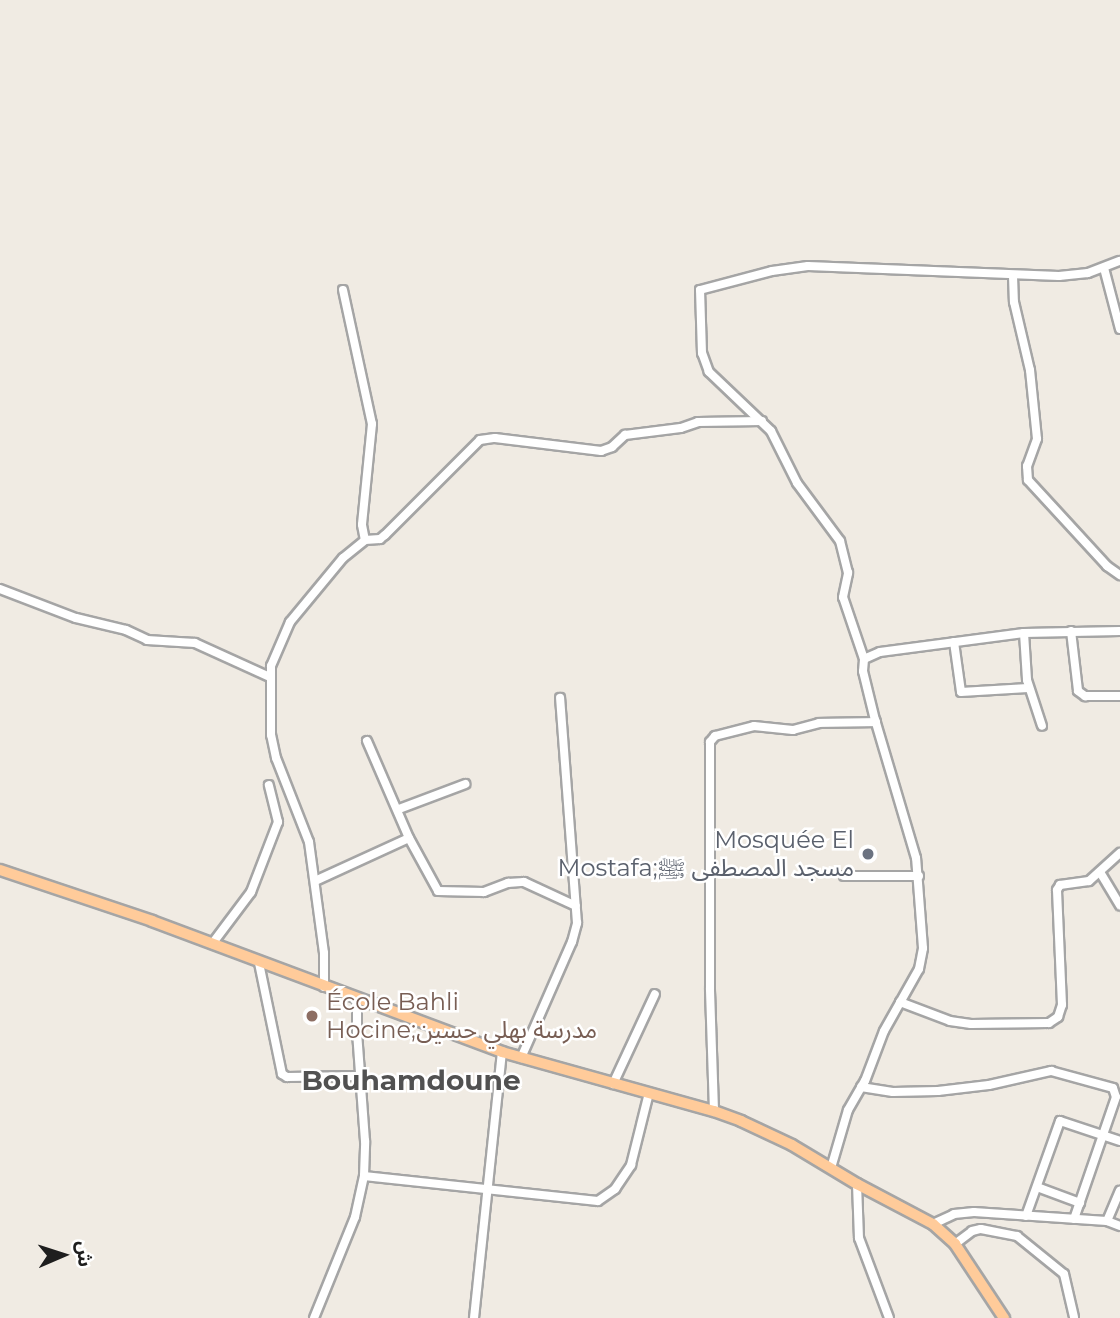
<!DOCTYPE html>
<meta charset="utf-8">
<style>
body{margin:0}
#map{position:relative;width:1120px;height:1318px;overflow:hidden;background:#f0ebe3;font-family:Montserrat,"Noto Sans Arabic",sans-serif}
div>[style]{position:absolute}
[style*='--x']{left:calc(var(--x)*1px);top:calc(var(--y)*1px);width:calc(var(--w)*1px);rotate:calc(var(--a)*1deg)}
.roads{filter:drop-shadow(2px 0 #a5a5a5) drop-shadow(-2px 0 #a5a5a5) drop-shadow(0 2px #a5a5a5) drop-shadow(0 -2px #a5a5a5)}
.minor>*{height:8px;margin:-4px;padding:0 4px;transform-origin:4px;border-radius:4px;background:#fff}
.major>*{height:10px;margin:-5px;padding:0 5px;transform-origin:5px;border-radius:5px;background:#ffcb9a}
.dots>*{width:19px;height:19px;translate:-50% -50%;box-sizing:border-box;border:4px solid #fff;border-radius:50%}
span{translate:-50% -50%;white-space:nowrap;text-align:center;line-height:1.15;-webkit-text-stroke:5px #fff;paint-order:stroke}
.worship-label{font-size:24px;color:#5b616d}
.right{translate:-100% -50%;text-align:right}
.education-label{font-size:24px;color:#785e54}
.left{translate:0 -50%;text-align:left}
.quarter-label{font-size:28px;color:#515151;font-weight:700}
.north{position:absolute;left:28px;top:1220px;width:70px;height:70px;-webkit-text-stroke:5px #fff;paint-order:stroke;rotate:87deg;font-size:19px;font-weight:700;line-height:28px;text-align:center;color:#1e1e1e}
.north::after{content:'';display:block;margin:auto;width:24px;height:32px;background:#1e1e1e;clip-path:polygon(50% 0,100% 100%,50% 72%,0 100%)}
</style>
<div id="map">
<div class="roads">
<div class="minor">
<div style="--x:1104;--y:268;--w:63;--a:75.3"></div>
<div style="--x:1013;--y:276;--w:26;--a:88"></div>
<div style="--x:1014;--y:302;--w:70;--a:76.8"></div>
<div style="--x:1030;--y:370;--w:69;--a:84.2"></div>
<div style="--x:1037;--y:439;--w:29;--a:110"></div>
<div style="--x:1027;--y:466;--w:14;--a:86"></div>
<div style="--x:1028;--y:480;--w:117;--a:47.4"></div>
<div style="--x:1107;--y:566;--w:16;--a:35"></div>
<div style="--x:343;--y:290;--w:137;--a:77.8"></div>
<div style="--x:372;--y:424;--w:101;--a:95.7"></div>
<div style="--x:362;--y:525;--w:15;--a:79"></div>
<div style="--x:0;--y:589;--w:81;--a:20.9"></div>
<div style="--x:76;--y:618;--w:51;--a:13.5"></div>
<div style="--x:126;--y:630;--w:23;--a:25"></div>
<div style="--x:147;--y:640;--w:48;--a:3.6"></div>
<div style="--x:195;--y:643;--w:82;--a:24.4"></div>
<div style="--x:1071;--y:631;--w:60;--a:83.3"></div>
<div style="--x:1078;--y:691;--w:9;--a:36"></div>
<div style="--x:1085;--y:696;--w:35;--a:0"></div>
<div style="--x:1024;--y:633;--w:47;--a:86.3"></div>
<div style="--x:1027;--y:680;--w:48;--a:71.9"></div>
<div style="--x:954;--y:642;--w:50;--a:82"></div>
<div style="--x:961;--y:692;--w:67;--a:-3.4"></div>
<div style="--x:864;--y:659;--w:65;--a:-108.7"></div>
<div style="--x:843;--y:597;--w:25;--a:-78"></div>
<div style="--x:848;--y:573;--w:33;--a:-104"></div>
<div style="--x:840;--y:541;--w:72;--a:-126.6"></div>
<div style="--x:797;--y:483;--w:58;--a:-116.6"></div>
<div style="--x:771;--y:431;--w:86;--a:-136.4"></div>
<div style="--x:709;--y:372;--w:20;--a:-110"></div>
<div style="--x:702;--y:353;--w:63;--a:-91.8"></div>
<div style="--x:700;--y:290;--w:74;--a:-14.8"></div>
<div style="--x:772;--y:271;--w:36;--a:-8"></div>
<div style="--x:808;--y:266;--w:251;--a:2.3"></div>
<div style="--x:1059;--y:276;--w:29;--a:-6"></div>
<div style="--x:1088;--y:273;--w:34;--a:-21"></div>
<div style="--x:367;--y:741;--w:106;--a:66.6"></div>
<div style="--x:409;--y:838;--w:60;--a:61.3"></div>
<div style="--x:438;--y:891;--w:46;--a:1.2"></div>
<div style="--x:484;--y:892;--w:26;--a:-21"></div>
<div style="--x:508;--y:883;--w:16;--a:-4"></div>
<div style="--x:524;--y:882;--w:57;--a:24.8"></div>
<div style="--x:399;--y:809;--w:71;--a:-20.7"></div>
<div style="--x:1100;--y:872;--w:39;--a:59"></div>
<div style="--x:844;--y:876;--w:75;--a:0"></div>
<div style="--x:315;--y:881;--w:103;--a:-24.6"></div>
<div style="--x:212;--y:944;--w:65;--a:-53.1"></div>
<div style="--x:251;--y:892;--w:75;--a:-68.9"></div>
<div style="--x:278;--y:822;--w:38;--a:-104"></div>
<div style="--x:259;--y:963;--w:113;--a:78.3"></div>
<div style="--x:282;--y:1074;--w:6;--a:31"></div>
<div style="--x:287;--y:1077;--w:73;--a:-0.8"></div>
<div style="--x:324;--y:987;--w:34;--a:-90"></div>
<div style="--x:324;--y:953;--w:112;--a:-97.7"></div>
<div style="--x:309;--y:842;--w:90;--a:-111.4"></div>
<div style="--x:276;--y:758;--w:24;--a:-102"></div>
<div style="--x:271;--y:735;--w:69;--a:-90"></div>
<div style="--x:271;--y:666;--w:48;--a:-66.6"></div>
<div style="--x:290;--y:622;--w:83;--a:-50.4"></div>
<div style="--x:343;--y:558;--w:28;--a:-39"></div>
<div style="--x:365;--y:540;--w:15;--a:-4"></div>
<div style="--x:380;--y:539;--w:6;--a:-39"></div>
<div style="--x:385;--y:535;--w:134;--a:-45"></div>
<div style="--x:480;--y:440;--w:15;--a:-8"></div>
<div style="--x:495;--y:438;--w:107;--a:7"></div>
<div style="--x:601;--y:451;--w:12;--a:-20"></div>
<div style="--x:612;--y:447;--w:18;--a:-43"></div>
<div style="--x:625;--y:435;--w:56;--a:-7.1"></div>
<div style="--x:681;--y:428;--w:18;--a:-19"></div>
<div style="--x:698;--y:422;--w:64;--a:-0.9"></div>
<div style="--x:900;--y:1002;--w:53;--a:20.8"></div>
<div style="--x:950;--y:1021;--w:21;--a:8"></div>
<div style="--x:971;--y:1024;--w:78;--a:-0.7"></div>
<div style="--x:1049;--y:1023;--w:11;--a:-34"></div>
<div style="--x:1058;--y:1017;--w:13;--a:-72"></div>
<div style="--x:1062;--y:1005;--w:115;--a:-92.5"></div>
<div style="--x:1057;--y:890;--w:6;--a:-59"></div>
<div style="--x:1060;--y:885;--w:29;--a:-8"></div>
<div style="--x:1089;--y:881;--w:42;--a:-42.1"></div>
<div style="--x:521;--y:1058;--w:127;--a:-66.3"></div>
<div style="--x:572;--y:942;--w:20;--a:-75"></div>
<div style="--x:577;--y:923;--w:226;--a:-94.3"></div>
<div style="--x:613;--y:1084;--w:99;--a:-65"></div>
<div style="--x:861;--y:1087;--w:32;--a:9"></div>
<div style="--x:893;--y:1092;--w:45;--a:-1.3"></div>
<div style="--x:938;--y:1091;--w:51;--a:-6.7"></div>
<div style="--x:989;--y:1085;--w:64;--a:-12.7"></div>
<div style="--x:1051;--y:1071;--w:64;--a:15.3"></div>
<div style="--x:1113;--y:1088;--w:9;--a:72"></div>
<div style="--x:1116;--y:1097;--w:129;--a:109"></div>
<div style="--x:714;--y:1111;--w:123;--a:-91.9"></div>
<div style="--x:710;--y:988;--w:246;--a:-90"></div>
<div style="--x:710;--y:742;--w:8;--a:-50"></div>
<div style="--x:715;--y:736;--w:40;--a:-14.4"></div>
<div style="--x:754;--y:726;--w:39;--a:6"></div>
<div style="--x:793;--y:730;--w:27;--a:-15"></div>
<div style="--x:819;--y:723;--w:57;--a:-1"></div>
<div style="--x:831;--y:1168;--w:60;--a:-73.7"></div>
<div style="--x:848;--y:1110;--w:34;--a:-60"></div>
<div style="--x:865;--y:1081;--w:53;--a:-69.2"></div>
<div style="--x:884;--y:1031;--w:71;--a:-60.6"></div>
<div style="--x:919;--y:969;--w:21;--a:-79"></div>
<div style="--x:923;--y:948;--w:90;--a:-94.4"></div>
<div style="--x:916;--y:858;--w:144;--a:-106.5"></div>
<div style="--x:875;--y:720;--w:50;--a:-103.8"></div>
<div style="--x:863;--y:671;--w:12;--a:-85"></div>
<div style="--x:864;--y:659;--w:17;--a:-24"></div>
<div style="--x:880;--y:652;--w:145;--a:-7.5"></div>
<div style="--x:1024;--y:633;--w:96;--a:-1.2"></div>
<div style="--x:364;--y:1176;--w:235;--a:6.1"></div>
<div style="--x:598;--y:1201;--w:21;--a:-35"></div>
<div style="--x:615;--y:1189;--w:29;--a:-56"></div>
<div style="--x:631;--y:1165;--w:74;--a:-76"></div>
<div style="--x:857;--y:1184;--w:54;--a:87.9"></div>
<div style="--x:859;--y:1238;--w:85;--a:69.4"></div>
<div style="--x:1037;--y:1187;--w:46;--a:20.4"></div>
<div style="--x:1026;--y:1216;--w:101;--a:-70.3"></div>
<div style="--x:1060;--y:1121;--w:63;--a:18.4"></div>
<div style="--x:1107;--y:1221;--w:33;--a:-67"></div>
<div style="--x:933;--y:1224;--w:23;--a:-25"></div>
<div style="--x:954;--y:1214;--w:20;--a:-6"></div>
<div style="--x:974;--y:1212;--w:133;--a:3.9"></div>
<div style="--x:1107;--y:1221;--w:14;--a:21"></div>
<div style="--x:955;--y:1244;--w:21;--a:-37"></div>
<div style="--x:972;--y:1231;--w:9;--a:-13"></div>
<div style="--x:981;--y:1229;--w:37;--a:11"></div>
<div style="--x:1017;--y:1236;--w:60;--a:39"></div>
<div style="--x:1064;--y:1274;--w:44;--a:76.9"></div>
<div style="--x:314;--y:1318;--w:109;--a:-67.9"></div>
<div style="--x:355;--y:1217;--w:42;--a:-77.6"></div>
<div style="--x:364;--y:1176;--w:35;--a:-88"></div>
<div style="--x:365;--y:1141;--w:109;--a:-94.2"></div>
<div style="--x:357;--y:1032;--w:32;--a:-90"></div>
<div style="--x:474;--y:1318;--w:267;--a:-84"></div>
</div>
<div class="major">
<div style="--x:0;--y:870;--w:160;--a:18.5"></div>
<div style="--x:152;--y:921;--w:374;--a:20.5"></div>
<div style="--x:502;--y:1052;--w:220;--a:15.6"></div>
<div style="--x:714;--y:1111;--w:29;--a:20"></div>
<div style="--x:741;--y:1121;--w:56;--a:25.2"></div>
<div style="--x:792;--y:1145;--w:76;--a:31"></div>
<div style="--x:857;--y:1184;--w:86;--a:27.8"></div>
<div style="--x:933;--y:1224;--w:30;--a:42"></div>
<div style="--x:955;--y:1244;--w:89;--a:56.5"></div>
</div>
</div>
<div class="dots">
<div style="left:868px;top:854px;background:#6b7280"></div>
<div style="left:312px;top:1016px;background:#8d6e63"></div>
</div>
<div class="worship-label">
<span class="right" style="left:854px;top:854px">Mosquée El<br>Mostafa;مسجد المصطفى ﷺ</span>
</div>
<div class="education-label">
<span class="left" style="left:326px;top:1016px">École Bahli<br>Hocine;مدرسة بهلي حسين</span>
</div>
<div class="quarter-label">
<span style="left:411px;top:1080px">Bouhamdoune</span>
</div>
<div class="north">ش</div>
</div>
